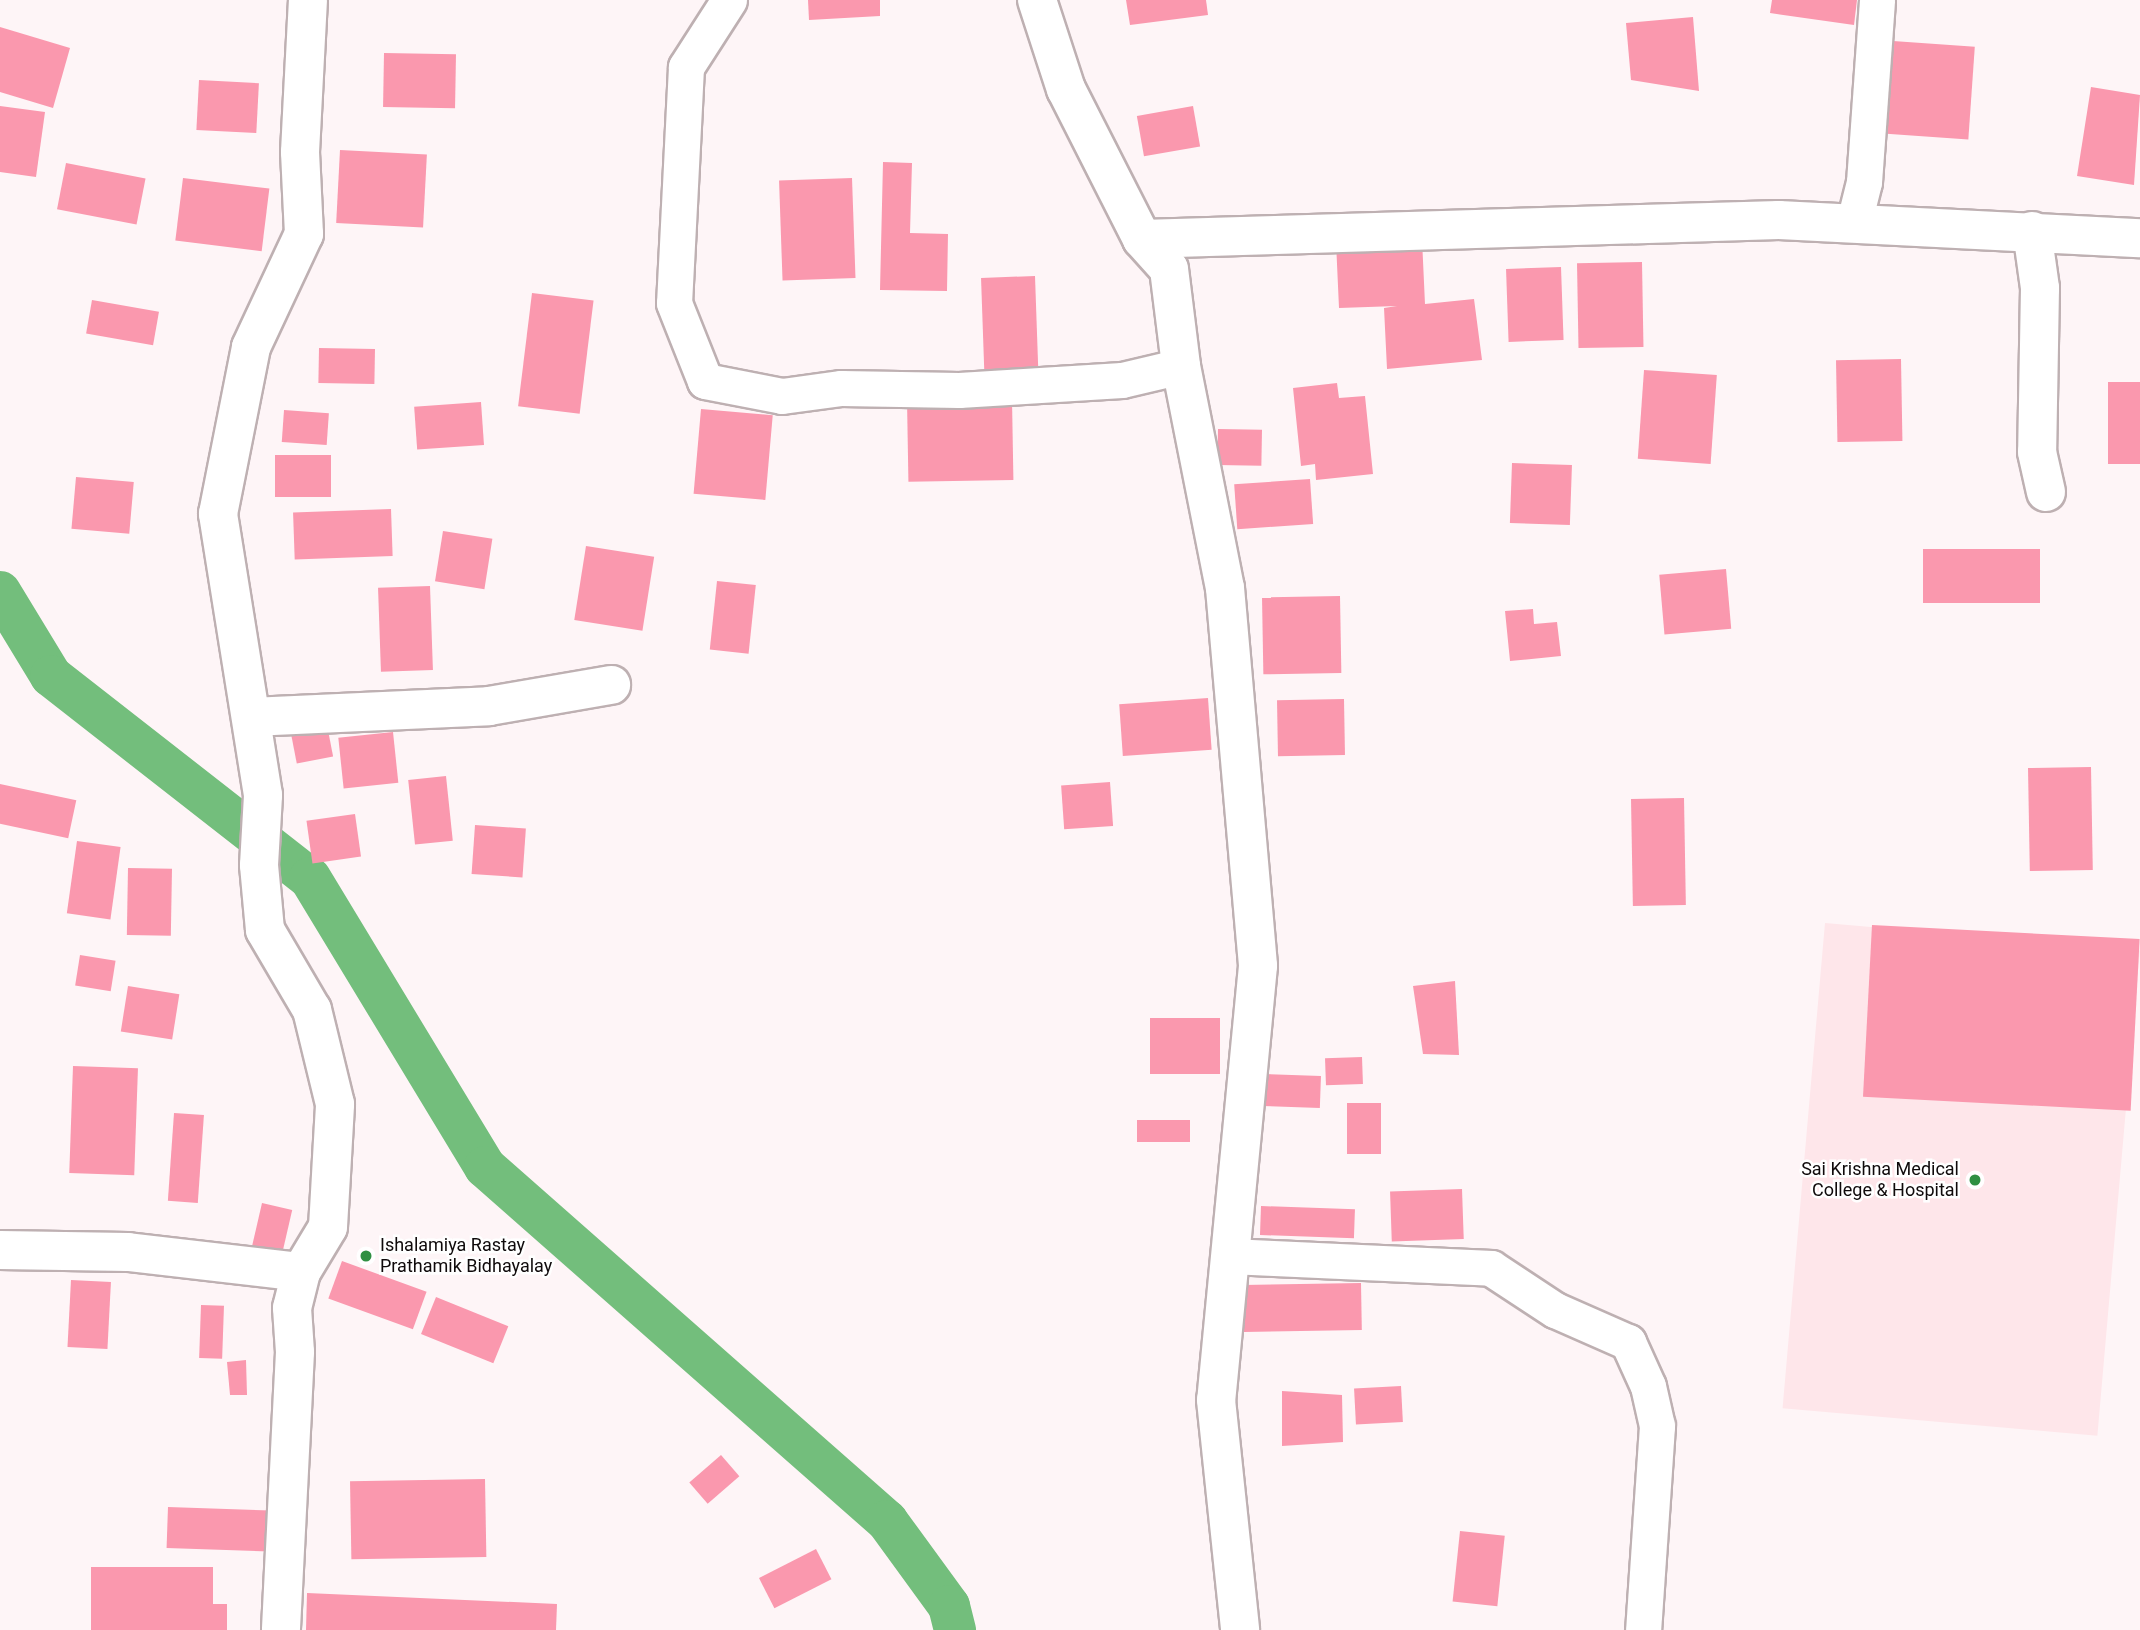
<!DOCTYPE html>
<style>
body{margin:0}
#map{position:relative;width:2140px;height:1630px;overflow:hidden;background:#fef5f7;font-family:Roboto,sans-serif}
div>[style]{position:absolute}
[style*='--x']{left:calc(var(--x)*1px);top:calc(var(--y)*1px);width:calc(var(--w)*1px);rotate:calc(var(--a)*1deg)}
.built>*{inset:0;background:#fee6ea;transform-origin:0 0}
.canal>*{height:42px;margin:-21px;padding:0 21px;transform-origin:21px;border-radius:21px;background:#73be7c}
.building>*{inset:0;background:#fa98ae;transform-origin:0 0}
.roads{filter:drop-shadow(2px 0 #beb0b2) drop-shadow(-2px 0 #beb0b2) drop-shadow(0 2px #beb0b2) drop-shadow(0 -2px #beb0b2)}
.pedestrian>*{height:35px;margin:-17.5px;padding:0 17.5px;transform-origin:17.5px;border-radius:17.5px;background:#fff}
.minor>*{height:38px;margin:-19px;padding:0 19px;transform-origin:19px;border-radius:19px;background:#fff}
.dots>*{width:19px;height:19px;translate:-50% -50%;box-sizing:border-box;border:4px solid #fff;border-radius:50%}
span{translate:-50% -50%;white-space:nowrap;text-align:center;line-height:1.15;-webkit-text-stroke:5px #fff;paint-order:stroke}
.poi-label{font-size:18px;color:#0f0a0b}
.right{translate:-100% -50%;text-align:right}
.left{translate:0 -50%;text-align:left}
</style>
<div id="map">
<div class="built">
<div style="left:1825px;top:923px;width:316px;height:487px;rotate:5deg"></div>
</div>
<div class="canal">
<div style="--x:0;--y:592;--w:98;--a:58.7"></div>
<div style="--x:51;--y:676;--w:328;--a:38"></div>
<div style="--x:310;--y:878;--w:338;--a:58.8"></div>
<div style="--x:485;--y:1167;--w:536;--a:41.37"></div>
<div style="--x:887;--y:1521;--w:105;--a:53.9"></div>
<div style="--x:949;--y:1606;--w:25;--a:76"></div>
</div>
<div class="building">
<div style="clip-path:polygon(808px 0,880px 0,880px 16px,809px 20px)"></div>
<div style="clip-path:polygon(1126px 0,1206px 0,1208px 15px,1130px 25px)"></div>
<div style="clip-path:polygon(1772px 0,1857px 0,1854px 25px,1770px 13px)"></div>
<div style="clip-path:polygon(1693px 17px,1699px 91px,1631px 80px,1626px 23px)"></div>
<div style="clip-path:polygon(0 27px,70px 48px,53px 108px,0 92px)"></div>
<div style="left:1893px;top:41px;width:82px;height:93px;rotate:4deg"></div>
<div style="left:384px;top:53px;width:72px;height:54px;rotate:1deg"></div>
<div style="left:199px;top:80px;width:60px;height:50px;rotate:3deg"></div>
<div style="clip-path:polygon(2091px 87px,2140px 95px,2134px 185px,2077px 176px)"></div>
<div style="clip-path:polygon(0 106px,45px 112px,36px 177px,0 172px)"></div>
<div style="left:1193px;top:106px;width:41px;height:57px;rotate:80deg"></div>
<div style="left:340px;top:150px;width:87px;height:73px;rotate:3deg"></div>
<div style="clip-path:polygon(883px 162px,912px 163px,910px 233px,948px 234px,947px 291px,880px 290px)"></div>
<div style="left:66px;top:163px;width:81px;height:47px;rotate:11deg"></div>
<div style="left:183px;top:178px;width:87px;height:63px;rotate:7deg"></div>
<div style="left:852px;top:178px;width:100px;height:73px;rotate:88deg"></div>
<div style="clip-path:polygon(1422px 239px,1425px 304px,1474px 299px,1482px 360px,1387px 369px,1384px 308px,1397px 306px,1339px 308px,1336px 242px)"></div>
<div style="left:1642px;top:262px;width:85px;height:65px;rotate:89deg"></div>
<div style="left:1561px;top:267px;width:73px;height:55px;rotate:88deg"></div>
<div style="left:1035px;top:276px;width:97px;height:54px;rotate:88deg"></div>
<div style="left:532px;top:293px;width:62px;height:114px;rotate:7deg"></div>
<div style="left:92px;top:300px;width:68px;height:34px;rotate:10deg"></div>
<div style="left:319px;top:348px;width:56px;height:35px;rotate:1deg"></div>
<div style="left:1901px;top:359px;width:82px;height:65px;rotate:89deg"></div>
<div style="left:1644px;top:370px;width:73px;height:89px;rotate:4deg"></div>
<div style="left:2140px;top:382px;width:82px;height:32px;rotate:90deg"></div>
<div style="clip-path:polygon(1337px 383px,1339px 398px,1365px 396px,1373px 474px,1316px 480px,1315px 464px,1301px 466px,1293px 388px)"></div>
<div style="left:1012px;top:399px;width:81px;height:105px;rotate:89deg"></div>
<div style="left:481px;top:402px;width:43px;height:67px;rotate:86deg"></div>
<div style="left:701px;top:409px;width:72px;height:85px;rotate:5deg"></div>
<div style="left:284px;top:410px;width:45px;height:32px;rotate:4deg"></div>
<div style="left:1218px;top:429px;width:44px;height:36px;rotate:1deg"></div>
<div style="left:275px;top:455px;width:56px;height:42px"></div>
<div style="left:1512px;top:463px;width:60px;height:60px;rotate:2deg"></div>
<div style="left:76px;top:477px;width:58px;height:52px;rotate:5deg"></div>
<div style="left:1310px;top:479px;width:45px;height:76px;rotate:86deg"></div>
<div style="left:391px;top:509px;width:47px;height:98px;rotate:88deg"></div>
<div style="left:443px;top:531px;width:50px;height:51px;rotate:9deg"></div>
<div style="left:586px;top:546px;width:69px;height:75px;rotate:9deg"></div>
<div style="left:1923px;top:549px;width:117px;height:54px"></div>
<div style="left:1726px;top:569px;width:60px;height:67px;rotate:85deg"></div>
<div style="left:717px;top:581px;width:39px;height:69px;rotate:6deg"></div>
<div style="left:430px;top:586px;width:84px;height:52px;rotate:88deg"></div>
<div style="left:1340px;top:596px;width:77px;height:78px;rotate:89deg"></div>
<div style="clip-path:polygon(1533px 609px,1534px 624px,1557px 622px,1561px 656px,1510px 661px,1505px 611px)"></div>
<div style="left:1208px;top:698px;width:52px;height:89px;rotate:86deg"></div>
<div style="left:1344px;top:699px;width:56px;height:67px;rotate:89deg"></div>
<div style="left:327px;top:725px;width:32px;height:37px;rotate:79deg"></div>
<div style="left:393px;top:732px;width:51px;height:55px;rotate:84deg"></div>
<div style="left:2091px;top:767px;width:103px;height:63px;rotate:89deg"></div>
<div style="left:446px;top:776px;width:65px;height:38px;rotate:84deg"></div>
<div style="left:1110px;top:782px;width:44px;height:49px;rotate:86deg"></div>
<div style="left:0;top:784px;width:78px;height:39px;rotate:12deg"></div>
<div style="left:1684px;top:798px;width:107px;height:53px;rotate:89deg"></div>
<div style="left:355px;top:814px;width:43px;height:49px;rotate:82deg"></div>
<div style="left:475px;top:825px;width:51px;height:49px;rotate:4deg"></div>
<div style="left:77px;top:841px;width:44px;height:73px;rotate:8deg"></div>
<div style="left:128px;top:868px;width:44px;height:67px;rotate:1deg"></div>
<div style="left:1872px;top:925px;width:268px;height:172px;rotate:3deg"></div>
<div style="left:80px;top:955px;width:36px;height:31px;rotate:9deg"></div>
<div style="clip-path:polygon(1455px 981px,1459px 1055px,1423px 1054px,1413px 986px)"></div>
<div style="left:128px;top:986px;width:52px;height:46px;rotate:9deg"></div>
<div style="left:1150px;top:1018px;width:70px;height:56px"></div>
<div style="left:1362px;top:1057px;width:27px;height:37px;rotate:88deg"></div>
<div style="left:73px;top:1066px;width:65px;height:107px;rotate:2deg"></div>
<div style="left:1262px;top:1074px;width:59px;height:32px;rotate:2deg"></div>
<div style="left:1347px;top:1103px;width:34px;height:51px"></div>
<div style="left:174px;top:1113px;width:30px;height:88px;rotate:4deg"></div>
<div style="left:1137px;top:1120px;width:53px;height:22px"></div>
<div style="left:1462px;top:1189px;width:50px;height:72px;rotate:88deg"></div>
<div style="left:262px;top:1203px;width:31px;height:52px;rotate:13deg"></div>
<div style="left:1261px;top:1206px;width:94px;height:29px;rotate:2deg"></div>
<div style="left:342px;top:1261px;width:90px;height:40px;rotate:20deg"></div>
<div style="left:71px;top:1280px;width:40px;height:67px;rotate:3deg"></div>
<div style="left:1361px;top:1283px;width:47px;height:118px;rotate:89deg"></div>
<div style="left:436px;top:1297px;width:78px;height:40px;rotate:22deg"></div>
<div style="left:201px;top:1305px;width:23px;height:53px;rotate:2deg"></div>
<div style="clip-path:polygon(246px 1360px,247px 1395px,230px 1395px,227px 1362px)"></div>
<div style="left:1401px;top:1386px;width:36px;height:47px;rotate:87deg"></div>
<div style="clip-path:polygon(1282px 1391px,1342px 1395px,1343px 1442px,1282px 1446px)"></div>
<div style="left:721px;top:1455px;width:28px;height:42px;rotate:49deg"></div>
<div style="left:485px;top:1479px;width:78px;height:135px;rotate:89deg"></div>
<div style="left:168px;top:1507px;width:103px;height:41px;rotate:2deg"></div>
<div style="left:1460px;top:1531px;width:45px;height:71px;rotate:6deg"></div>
<div style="left:816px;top:1549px;width:34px;height:64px;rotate:63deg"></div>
<div style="clip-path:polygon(91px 1567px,213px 1567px,213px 1604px,227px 1604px,227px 1630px,91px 1630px)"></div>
<div style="clip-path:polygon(307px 1593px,557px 1604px,556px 1630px,306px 1630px)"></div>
</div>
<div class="roads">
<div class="pedestrian">
<div style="--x:729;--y:0;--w:80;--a:122.7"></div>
<div style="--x:686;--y:67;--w:236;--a:92.9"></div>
<div style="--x:674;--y:303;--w:84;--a:68.3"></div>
<div style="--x:705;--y:381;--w:78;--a:11"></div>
<div style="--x:782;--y:396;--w:60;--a:-7.7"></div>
<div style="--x:841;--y:388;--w:118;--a:1"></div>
<div style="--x:959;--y:390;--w:163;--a:-3.5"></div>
<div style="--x:1122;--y:380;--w:61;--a:-13.3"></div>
<div style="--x:1854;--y:222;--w:41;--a:-76"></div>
<div style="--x:1864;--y:182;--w:182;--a:-85.9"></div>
<div style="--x:1230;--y:1256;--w:261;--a:2.6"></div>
<div style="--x:1491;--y:1268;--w:77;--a:33.3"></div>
<div style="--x:1555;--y:1310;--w:80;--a:23.7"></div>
<div style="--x:1628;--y:1342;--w:48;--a:65.6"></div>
<div style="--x:1648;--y:1386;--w:41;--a:77.3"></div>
<div style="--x:1657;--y:1426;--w:204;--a:93.9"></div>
</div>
<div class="minor">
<div style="--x:1037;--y:0;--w:94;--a:72"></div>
<div style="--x:1066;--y:89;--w:168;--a:63.1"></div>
<div style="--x:1142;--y:239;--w:40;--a:48"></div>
<div style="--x:1169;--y:269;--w:98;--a:82.9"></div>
<div style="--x:1181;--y:366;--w:226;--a:78.8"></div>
<div style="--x:1225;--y:588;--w:379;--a:85"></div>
<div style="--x:1258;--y:966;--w:436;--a:95.5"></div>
<div style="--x:1216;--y:1400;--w:231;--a:84"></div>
<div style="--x:2032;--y:231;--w:58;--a:82"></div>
<div style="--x:2040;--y:288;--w:164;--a:91"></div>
<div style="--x:2037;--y:452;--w:41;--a:77.3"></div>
<div style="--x:1142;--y:239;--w:637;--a:-1.71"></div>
<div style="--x:1779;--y:220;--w:361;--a:2.9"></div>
<div style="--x:251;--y:717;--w:238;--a:-2.6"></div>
<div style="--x:489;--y:706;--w:124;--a:-9.8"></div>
<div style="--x:0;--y:1250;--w:128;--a:0.9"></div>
<div style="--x:128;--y:1252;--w:174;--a:6.6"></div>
<div style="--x:301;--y:1272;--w:37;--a:104"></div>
<div style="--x:292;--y:1308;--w:44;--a:86.1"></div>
<div style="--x:295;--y:1352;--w:278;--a:92.9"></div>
<div style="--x:301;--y:1272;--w:52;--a:-59"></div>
<div style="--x:328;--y:1227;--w:123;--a:-86.7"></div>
<div style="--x:335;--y:1104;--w:97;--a:-103.7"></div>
<div style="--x:312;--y:1010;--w:93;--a:-120.4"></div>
<div style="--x:265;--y:930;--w:65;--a:-95.3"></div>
<div style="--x:259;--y:865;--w:70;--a:-86.7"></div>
<div style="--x:263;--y:795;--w:285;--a:-99.1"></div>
<div style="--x:218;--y:514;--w:170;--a:-78.8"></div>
<div style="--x:251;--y:347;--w:125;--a:-64.9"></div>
<div style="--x:304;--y:234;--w:82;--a:-92.8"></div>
<div style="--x:300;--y:152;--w:152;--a:-87"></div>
</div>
</div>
<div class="dots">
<div style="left:1975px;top:1180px;background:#2f8f42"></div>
<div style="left:366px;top:1256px;background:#2f8f42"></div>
</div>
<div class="poi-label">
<span class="right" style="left:1959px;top:1180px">Sai Krishna Medical<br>College &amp; Hospital</span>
<span class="left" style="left:380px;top:1256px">Ishalamiya Rastay<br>Prathamik Bidhayalay</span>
</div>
</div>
